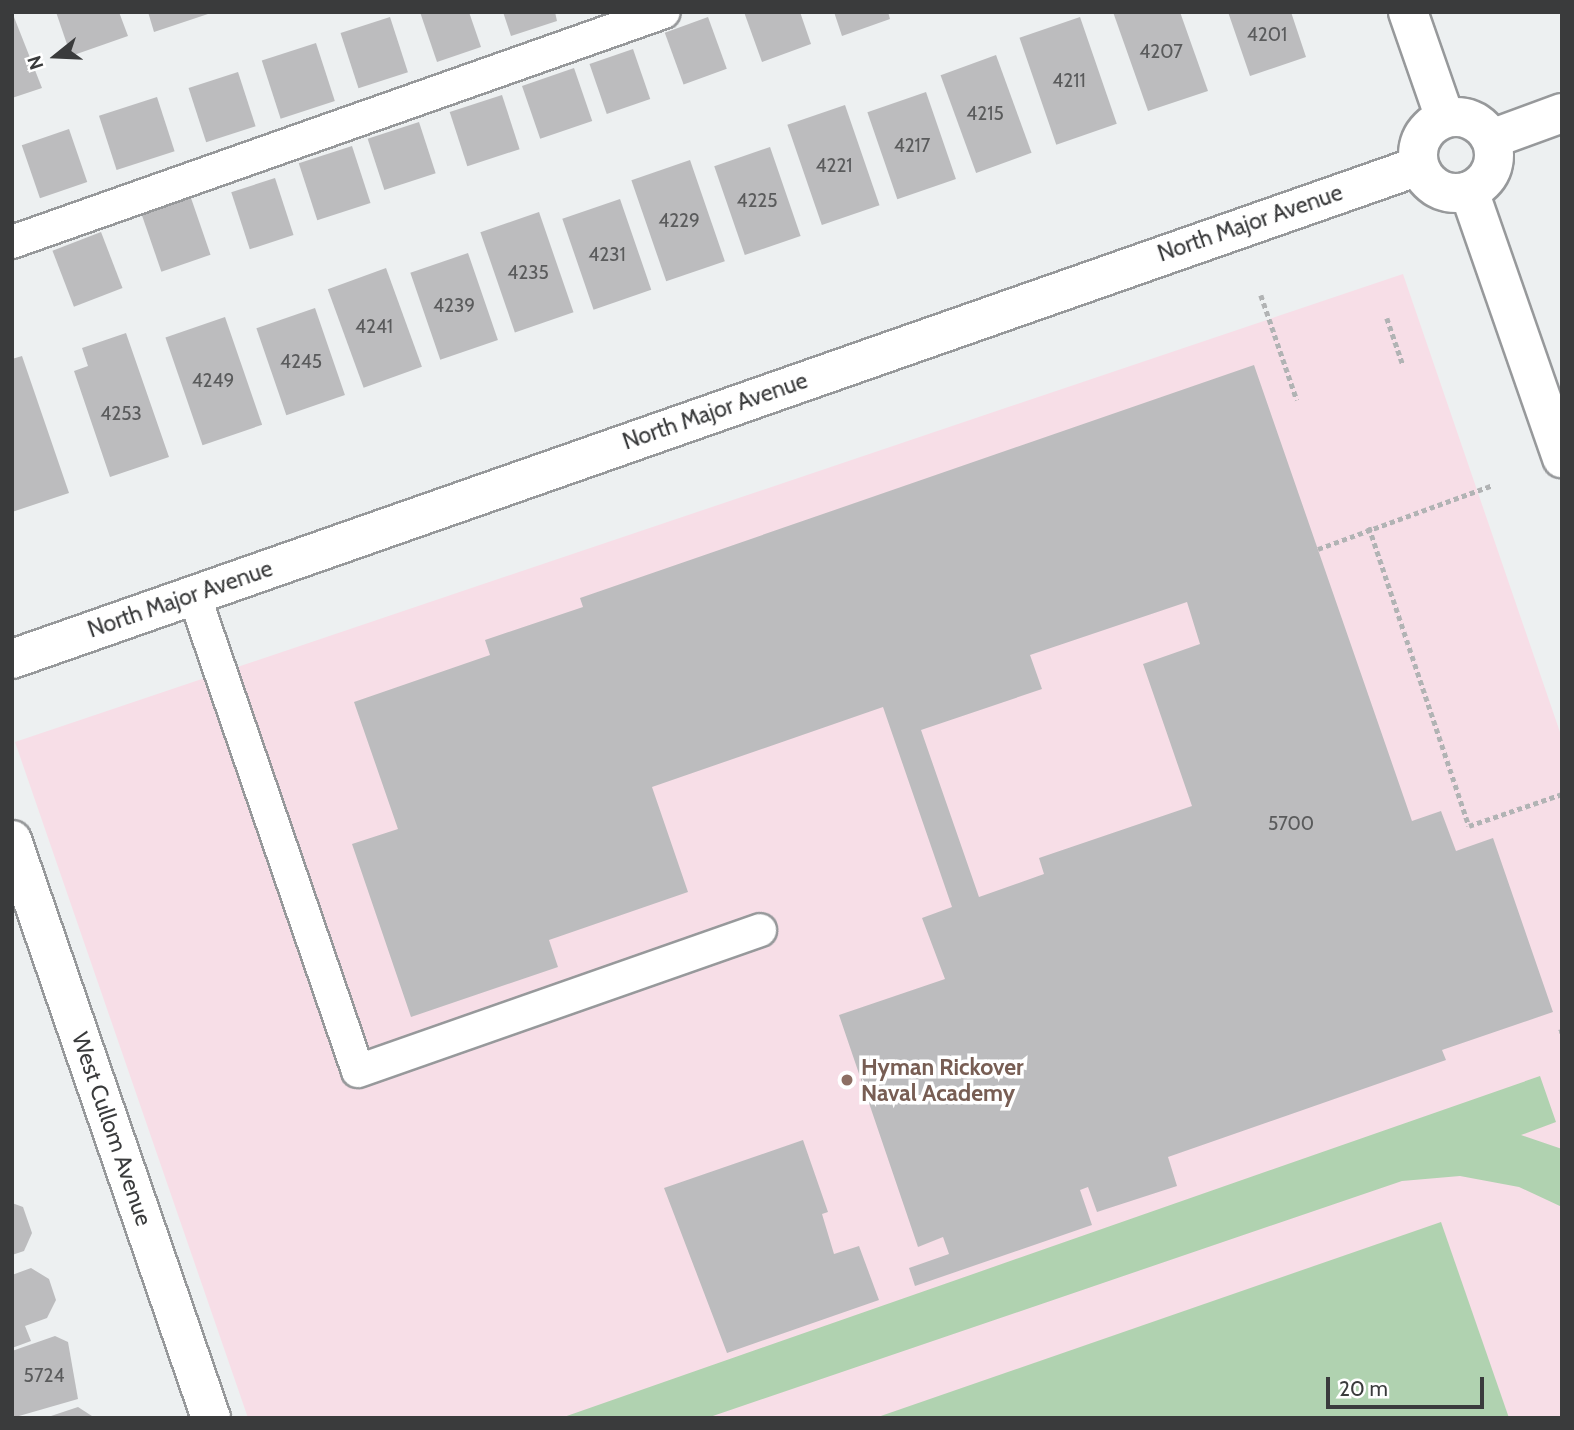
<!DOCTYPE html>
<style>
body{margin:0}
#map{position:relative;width:1574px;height:1430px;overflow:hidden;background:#edf0f1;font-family:Cabin,sans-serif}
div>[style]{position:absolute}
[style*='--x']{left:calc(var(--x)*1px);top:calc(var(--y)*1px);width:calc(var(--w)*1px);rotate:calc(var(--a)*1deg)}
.education>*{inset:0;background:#f7dee7}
.green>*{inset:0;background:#b0d2b0}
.building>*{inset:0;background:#bcbcbe;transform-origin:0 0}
.path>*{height:4.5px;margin-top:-2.25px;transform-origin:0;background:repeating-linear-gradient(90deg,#b1b3b4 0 5px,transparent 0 8.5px)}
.roads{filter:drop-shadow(2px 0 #97999b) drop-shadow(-2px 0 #97999b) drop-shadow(0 2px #97999b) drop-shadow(0 -2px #97999b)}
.lane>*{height:32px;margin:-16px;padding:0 16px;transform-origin:16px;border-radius:16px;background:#fff}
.street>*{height:38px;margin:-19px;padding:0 19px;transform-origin:19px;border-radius:19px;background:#fff}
.street>.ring{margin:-19px;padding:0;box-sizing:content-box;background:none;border:38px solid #fff;border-radius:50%}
.dots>*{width:19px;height:19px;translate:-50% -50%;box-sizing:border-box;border:4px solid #fff;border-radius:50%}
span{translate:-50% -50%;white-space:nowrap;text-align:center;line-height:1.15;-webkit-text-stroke:7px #fff;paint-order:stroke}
.number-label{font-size:19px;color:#5a5b5c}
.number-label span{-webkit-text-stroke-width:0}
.street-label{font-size:23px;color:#3a3b3c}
.education-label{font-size:23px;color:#785e54;font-weight:700}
.left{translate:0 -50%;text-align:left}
.frame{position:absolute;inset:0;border:14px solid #3a3b3c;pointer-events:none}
.north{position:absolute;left:21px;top:21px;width:70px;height:70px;-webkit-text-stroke:5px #fff;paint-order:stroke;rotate:252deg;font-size:19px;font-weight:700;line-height:28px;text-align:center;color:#3a3b3c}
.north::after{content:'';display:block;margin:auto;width:24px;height:32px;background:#3a3b3c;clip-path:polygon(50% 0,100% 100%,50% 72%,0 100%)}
.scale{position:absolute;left:1326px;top:1377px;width:158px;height:32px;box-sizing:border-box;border:4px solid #3a3b3c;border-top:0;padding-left:9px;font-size:21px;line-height:24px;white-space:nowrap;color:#3a3b3c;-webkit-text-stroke:5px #fff;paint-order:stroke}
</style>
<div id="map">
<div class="education">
<div style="clip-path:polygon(1403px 274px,1562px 738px,1562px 1418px,248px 1418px,15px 742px)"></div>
</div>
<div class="green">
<div style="clip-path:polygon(1540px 1076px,1556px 1122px,1521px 1135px,1562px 1149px,1562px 1207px,1519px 1187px,1460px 1176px,1402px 1181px,707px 1418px,561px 1418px)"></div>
<div style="clip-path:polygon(1441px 1222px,1509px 1418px,875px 1418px)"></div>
</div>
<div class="building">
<div style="clip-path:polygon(12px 12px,42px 88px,12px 98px)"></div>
<div style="clip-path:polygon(56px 12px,119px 12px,128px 36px,71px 56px)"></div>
<div style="clip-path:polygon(148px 12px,211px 12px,211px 13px,154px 32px)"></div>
<div style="clip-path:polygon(420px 12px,469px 12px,481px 47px,437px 62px)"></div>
<div style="clip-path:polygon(503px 12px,555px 12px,557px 21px,511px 36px)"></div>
<div style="clip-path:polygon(744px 12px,800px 12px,811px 44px,762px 62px)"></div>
<div style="clip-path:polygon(834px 12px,888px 12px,890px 19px,842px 36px)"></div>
<div style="clip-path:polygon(1113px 12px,1180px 12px,1208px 91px,1148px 111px)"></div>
<div style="clip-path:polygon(1228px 12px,1291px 12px,1306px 57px,1250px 76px)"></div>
<div style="left:390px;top:17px;width:58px;height:52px;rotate:72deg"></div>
<div style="left:708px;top:17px;width:55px;height:46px;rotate:70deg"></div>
<div style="left:1080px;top:17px;width:113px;height:64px;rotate:71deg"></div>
<div style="left:316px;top:43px;width:61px;height:57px;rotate:72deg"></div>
<div style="left:633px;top:49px;width:53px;height:46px;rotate:71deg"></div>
<div style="left:996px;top:55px;width:104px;height:59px;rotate:70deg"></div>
<div style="left:574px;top:68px;width:56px;height:55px;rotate:71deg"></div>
<div style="left:238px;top:72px;width:57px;height:52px;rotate:72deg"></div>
<div style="left:926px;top:92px;width:92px;height:62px;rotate:71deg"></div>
<div style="left:502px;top:95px;width:57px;height:55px;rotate:72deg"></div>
<div style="left:157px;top:97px;width:57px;height:61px;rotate:72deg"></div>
<div style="left:845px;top:105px;width:106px;height:61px;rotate:71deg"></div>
<div style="left:419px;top:122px;width:54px;height:54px;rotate:72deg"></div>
<div style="left:69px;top:129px;width:56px;height:50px;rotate:71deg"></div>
<div style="left:352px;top:146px;width:60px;height:56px;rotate:72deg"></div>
<div style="left:770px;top:147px;width:94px;height:59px;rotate:71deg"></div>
<div style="left:690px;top:160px;width:107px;height:62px;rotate:71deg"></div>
<div style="left:275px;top:178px;width:60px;height:46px;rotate:72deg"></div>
<div style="left:191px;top:198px;width:60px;height:52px;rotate:71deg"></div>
<div style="left:620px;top:199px;width:96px;height:61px;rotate:71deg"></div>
<div style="left:539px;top:212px;width:106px;height:62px;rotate:71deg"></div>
<div style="left:101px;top:232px;width:60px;height:52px;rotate:69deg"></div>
<div style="left:468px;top:253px;width:92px;height:61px;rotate:71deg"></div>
<div style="left:386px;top:268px;width:105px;height:62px;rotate:70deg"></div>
<div style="left:315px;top:308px;width:92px;height:62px;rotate:71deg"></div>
<div style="left:225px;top:317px;width:114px;height:63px;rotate:71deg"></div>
<div style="clip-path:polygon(126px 333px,169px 457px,110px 477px,74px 371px,88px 366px,82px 348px)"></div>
<div style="clip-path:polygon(22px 356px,69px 493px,12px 512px,12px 359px)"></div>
<div style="clip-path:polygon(evenodd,1254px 365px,1412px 821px,1441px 811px,1456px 851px,1493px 838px,1553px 1012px,1442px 1050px,1446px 1060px,1168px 1157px,1177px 1186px,1097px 1212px,1088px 1187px,1080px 1190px,1092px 1225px,915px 1286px,909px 1268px,949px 1254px,943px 1237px,918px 1247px,839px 1015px,945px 979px,922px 918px,952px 907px,883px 707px,652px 787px,688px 892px,549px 940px,558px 967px,411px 1017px,352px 844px,398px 829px,354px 702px,490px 655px,485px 640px,583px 607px,580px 598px,1254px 365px,1187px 602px,1200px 644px,1143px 664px,1192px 806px,1039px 858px,1044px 874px,979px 897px,921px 730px,1042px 689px,1030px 655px,1187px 602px)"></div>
<div style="clip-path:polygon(803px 1140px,828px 1212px,822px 1214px,834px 1254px,859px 1246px,879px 1300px,727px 1353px,664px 1188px)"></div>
<div style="clip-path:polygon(12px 1203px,23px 1207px,32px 1233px,24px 1251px,12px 1255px)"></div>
<div style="clip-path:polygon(31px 1268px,49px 1279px,56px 1300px,47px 1318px,25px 1326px,31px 1341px,12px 1348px,12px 1275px)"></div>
<div style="clip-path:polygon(55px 1336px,68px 1342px,78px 1399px,12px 1418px,12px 1351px)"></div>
<div style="clip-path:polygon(78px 1407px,95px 1418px,48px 1418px,48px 1417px)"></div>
</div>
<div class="path">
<div style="--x:1261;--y:295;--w:111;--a:71.1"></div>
<div style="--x:1387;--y:318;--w:50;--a:71.2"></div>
<div style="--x:1369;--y:527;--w:315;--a:71.5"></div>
<div style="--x:1469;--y:826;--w:98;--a:-19"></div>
<div style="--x:1318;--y:549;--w:186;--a:-20.1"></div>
<div style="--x:1559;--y:1032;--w:3;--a:-18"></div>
</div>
<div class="roads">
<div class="lane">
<div style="--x:12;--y:242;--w:691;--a:-19.43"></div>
<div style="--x:194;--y:595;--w:503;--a:70.99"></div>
<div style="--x:358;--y:1071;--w:426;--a:-19.3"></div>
</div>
<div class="street">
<div style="--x:1408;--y:12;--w:112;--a:70.8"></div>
<div class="ring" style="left:1418px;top:117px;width:38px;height:38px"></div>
<div style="--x:1491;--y:139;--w:76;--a:-20.1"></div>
<div style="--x:1469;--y:191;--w:283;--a:70.8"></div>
<div style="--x:12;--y:659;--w:1491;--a:-19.31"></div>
<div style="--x:12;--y:840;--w:611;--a:71"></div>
</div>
</div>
<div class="dots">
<div style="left:847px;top:1080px;background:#8d6e63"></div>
</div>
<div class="number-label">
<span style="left:1267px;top:35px">4201</span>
<span style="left:1161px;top:52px">4207</span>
<span style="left:1069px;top:81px">4211</span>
<span style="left:985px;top:114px">4215</span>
<span style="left:912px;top:146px">4217</span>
<span style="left:834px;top:166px">4221</span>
<span style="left:757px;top:201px">4225</span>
<span style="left:679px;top:221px">4229</span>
<span style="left:607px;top:255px">4231</span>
<span style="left:528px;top:273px">4235</span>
<span style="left:454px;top:306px">4239</span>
<span style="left:374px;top:327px">4241</span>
<span style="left:301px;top:362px">4245</span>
<span style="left:213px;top:381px">4249</span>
<span style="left:121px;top:414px">4253</span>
<span style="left:1291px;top:824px">5700</span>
<span style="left:44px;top:1376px">5724</span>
</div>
<div class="street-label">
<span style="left:1250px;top:223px;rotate:-19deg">North Major Avenue</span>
<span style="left:715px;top:411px;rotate:-19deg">North Major Avenue</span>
<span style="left:180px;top:599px;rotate:-19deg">North Major Avenue</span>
<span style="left:112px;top:1129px;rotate:71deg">West Cullom Avenue</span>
</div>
<div class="education-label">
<span class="left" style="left:861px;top:1080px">Hyman Rickover<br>Naval Academy</span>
</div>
<div class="frame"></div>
<div class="north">N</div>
<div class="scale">20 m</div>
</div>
